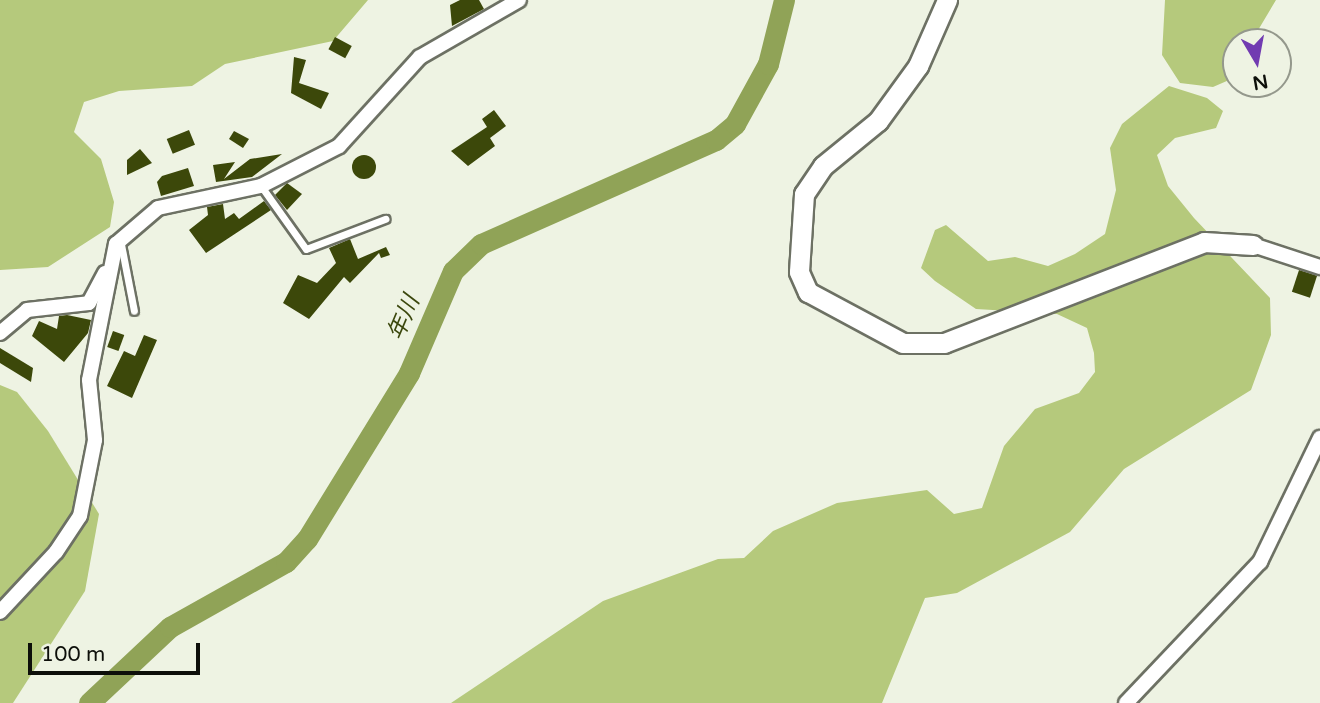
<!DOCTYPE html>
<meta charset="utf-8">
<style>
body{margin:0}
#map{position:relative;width:1320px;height:703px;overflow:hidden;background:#eef3e3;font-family:"Varela Round","Noto Sans JP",sans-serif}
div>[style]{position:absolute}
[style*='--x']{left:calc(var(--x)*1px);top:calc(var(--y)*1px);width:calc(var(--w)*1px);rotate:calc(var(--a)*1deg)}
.green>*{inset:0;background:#b5c97c}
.river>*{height:21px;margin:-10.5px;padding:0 10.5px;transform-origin:10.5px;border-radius:10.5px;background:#90a357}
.building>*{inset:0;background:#3c480a;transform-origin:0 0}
.round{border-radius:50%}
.roads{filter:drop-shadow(2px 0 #6d7164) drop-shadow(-2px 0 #6d7164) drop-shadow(0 2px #6d7164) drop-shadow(0 -2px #6d7164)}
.lane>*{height:7px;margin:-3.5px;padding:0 3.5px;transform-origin:3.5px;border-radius:3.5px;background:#fff}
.street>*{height:14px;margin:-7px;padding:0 7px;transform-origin:7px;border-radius:7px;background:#fff}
.secondary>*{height:19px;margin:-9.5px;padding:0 9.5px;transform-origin:9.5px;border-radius:9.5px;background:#fff}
span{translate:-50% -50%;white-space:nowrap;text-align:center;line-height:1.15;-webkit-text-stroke:7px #eef3e3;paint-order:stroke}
.water-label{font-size:23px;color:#3b470d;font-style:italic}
.north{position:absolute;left:1222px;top:28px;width:70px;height:70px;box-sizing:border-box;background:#eef3e3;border:2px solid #94988c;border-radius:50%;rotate:170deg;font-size:19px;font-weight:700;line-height:28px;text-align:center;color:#0d0f0a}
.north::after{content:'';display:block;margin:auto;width:24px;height:32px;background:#713bb1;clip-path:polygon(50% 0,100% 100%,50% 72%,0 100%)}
.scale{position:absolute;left:28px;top:643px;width:172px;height:32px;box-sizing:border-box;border:4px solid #0d0f0a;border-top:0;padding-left:9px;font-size:21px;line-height:24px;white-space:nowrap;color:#0d0f0a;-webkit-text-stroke:5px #eef3e3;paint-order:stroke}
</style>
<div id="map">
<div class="green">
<div style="clip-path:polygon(0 0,368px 0,333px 41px,225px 64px,192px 86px,119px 91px,84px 102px,74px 132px,101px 159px,114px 202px,110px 227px,48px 267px,0 270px)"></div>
<div style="clip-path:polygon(1165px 0,1276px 0,1251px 42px,1236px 42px,1236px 77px,1213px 87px,1180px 83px,1162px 55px)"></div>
<div style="clip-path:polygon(1169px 86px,1207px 98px,1223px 111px,1216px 128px,1175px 138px,1157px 155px,1168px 186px,1194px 218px,1270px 298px,1271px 335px,1251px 390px,1124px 469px,1070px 532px,957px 593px,925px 598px,882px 703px,451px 703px,603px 601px,718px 559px,744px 558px,773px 531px,837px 503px,927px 490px,954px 514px,982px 508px,1004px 446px,1035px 409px,1079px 393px,1095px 372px,1094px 353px,1087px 328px,1057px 314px,976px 309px,935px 281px,921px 268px,935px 230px,946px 225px,988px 261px,1015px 257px,1048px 266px,1075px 254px,1105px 234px,1116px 190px,1110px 148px,1122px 124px)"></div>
<div style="clip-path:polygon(0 385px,17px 392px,48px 431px,99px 514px,85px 591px,13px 703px,0 703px)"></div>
</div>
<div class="river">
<div style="--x:89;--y:703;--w:111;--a:-43.2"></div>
<div style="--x:170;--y:627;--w:133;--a:-29.3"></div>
<div style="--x:286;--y:562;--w:31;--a:-48"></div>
<div style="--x:307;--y:539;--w:195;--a:-58.4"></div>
<div style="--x:409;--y:373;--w:111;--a:-66.7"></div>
<div style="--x:453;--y:271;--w:39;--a:-44"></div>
<div style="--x:481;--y:244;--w:257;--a:-23.9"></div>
<div style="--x:716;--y:140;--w:25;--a:-40"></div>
<div style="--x:735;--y:124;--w:68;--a:-61.2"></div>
<div style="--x:768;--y:64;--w:66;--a:-76"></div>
</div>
<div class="building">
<div style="clip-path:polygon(460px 0,479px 0,484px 9px,452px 26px,450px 5px)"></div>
<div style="left:335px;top:37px;width:19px;height:14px;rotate:28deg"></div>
<div style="clip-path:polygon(294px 57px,306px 60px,299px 83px,329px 93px,321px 109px,291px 93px)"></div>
<div style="clip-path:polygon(494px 110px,506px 126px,490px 138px,495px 146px,468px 166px,451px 151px,487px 127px,482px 119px)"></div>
<div style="left:189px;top:130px;width:16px;height:24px;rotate:68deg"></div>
<div style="clip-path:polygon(234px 131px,249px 139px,243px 148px,229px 139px)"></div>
<div style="clip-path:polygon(140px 149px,152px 163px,127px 175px,127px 160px)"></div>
<div style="clip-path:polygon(282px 154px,252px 177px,216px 182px,213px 165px,235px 162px,224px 179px,250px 159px)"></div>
<div class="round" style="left:352px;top:155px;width:24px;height:24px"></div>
<div style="clip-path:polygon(188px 168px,194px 186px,161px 196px,157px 182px,162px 176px)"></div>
<div style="clip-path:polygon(287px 183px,302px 194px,287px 210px,275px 195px)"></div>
<div style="clip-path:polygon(264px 201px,271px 210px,206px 253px,189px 230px,208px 215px,207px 207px,223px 204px,225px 219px,234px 213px,239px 219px)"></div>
<div style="clip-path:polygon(350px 239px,358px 259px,386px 247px,390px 255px,381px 258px,379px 253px,350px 283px,344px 277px,309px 319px,283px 303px,298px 275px,317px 283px,336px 263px,329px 248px)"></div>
<div style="left:1299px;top:270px;width:19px;height:23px;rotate:18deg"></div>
<div style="clip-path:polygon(67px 315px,91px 320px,88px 333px,64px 362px,32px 336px,39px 321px,57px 329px,59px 316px)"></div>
<div style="left:113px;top:331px;width:12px;height:17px;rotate:20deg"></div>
<div style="clip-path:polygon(144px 335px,157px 340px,132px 398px,107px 386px,124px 351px,135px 356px)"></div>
<div style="clip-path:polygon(0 348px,33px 368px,31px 382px,0 363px)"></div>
</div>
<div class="roads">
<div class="lane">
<div style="--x:261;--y:186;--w:77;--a:54.5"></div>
<div style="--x:306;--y:249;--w:85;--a:-20.8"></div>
<div style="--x:120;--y:239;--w:73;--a:79"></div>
</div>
<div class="street">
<div style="--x:1253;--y:245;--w:71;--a:18.2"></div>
<div style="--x:0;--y:333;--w:35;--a:-40"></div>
<div style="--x:27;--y:310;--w:62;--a:-6.4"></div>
<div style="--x:89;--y:303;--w:34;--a:-62"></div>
<div style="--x:0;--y:612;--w:82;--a:-47"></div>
<div style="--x:56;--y:552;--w:43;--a:-56.3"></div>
<div style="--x:80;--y:516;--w:77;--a:-78.8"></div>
<div style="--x:95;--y:440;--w:60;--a:-95.7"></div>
<div style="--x:89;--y:380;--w:139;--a:-78.8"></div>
<div style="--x:116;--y:244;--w:55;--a:-40.6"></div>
<div style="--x:158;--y:208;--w:105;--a:-12.1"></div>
<div style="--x:261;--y:186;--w:88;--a:-27.1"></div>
<div style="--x:339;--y:146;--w:120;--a:-47.7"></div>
<div style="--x:420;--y:57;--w:114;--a:-29.9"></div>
<div style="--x:1126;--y:703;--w:195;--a:-46.5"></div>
<div style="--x:1260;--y:562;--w:138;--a:-64.2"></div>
</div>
<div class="secondary">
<div style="--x:947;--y:0;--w:72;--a:113.7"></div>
<div style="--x:918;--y:66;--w:68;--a:126"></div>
<div style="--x:878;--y:121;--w:71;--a:140.7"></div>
<div style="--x:823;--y:166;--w:34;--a:124"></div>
<div style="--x:804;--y:194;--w:78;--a:93.7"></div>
<div style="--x:799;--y:272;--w:22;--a:66"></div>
<div style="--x:808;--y:292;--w:108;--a:28.2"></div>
<div style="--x:903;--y:343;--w:41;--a:0"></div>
<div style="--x:944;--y:343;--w:279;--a:-21.2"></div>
<div style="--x:1204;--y:242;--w:49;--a:3.5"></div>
</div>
</div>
<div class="water-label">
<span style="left:404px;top:318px;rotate:-67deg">年川</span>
</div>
<div class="north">N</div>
<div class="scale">100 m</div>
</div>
